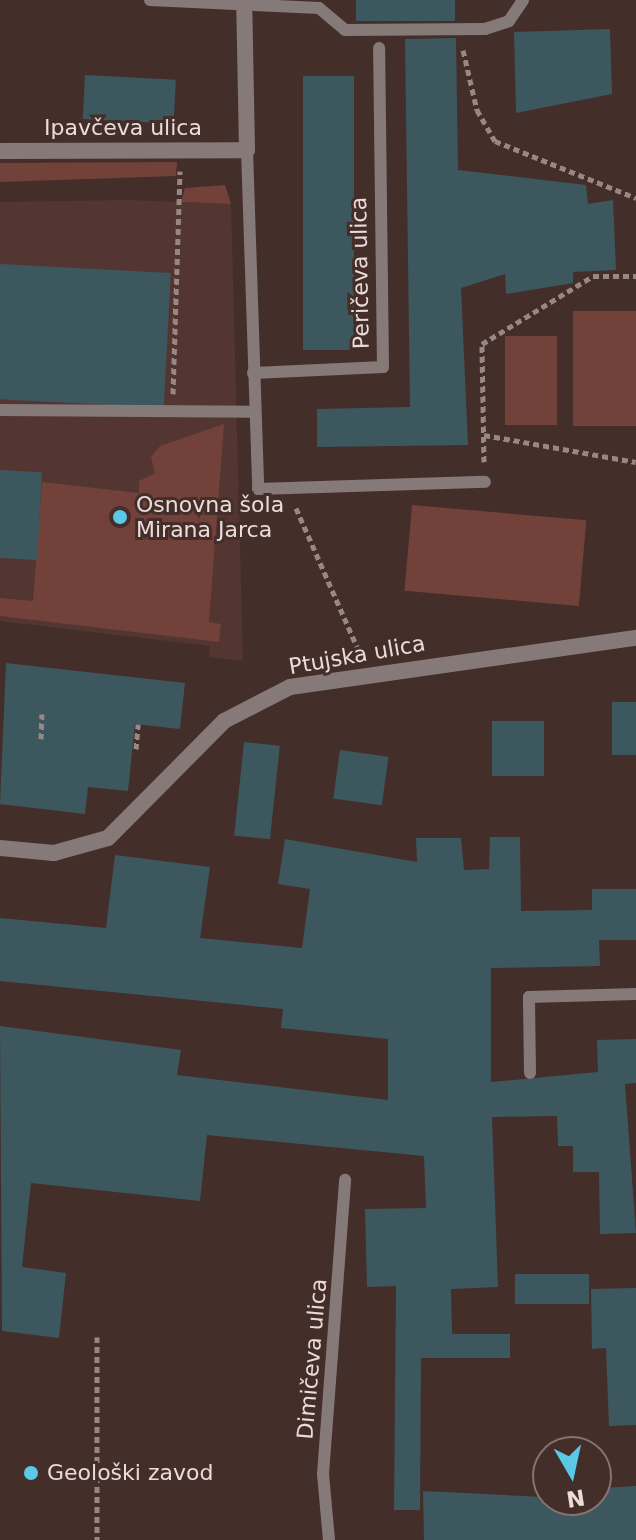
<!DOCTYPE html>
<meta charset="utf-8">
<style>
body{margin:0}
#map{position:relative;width:636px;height:1540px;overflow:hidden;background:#442e2a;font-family:"DejaVu Sans",sans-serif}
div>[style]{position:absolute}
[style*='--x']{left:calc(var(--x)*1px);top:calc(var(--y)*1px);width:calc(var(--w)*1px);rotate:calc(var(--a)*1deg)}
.built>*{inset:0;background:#533631}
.green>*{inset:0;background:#72413a;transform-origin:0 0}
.building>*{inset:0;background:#3d575f;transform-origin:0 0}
.path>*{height:5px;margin-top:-2.5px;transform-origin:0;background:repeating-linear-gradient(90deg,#998783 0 6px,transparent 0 10px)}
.lane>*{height:12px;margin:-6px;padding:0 6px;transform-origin:6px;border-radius:6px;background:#867a78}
.street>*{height:16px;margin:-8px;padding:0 8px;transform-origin:8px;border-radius:8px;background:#867a78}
.dots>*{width:22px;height:22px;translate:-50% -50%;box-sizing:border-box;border:4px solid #442e2a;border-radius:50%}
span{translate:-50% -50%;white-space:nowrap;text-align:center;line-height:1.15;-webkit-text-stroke:6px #442e2a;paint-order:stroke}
.street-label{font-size:22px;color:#ebdcd9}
.poi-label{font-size:22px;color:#ebdcd9}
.left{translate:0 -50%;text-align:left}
.north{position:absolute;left:532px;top:1436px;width:80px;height:80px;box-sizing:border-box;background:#442e2a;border:2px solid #877470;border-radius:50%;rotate:171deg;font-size:22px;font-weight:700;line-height:32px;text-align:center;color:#ebdcd9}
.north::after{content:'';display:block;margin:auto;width:28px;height:36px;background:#5ac8e6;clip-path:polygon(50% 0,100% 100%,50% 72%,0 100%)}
</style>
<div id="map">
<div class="built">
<div style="clip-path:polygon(127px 200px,231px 204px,243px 661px,209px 657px,210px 646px,0 621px,0 202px)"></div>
</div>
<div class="green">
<div style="clip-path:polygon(177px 162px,176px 176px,0 182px,0 163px)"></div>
<div style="clip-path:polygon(225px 185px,231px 204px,181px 202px,185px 188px)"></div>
<div style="left:636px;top:311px;width:115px;height:63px;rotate:90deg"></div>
<div style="left:505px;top:336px;width:52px;height:89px"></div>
<div style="clip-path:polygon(224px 424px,209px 622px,221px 624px,219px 642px,0 616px,0 598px,33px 601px,42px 482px,139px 493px,139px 481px,155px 473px,151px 457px,160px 446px)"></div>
<div style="left:412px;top:505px;width:175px;height:86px;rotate:5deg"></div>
</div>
<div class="building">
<div style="left:356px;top:0;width:99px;height:21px"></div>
<div style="clip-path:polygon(610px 29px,612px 94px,516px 113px,514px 32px)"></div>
<div style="clip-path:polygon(456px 38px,458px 170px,586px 185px,588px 204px,613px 200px,616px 270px,573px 272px,573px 283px,506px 294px,505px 274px,461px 288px,468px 445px,317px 447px,317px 409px,410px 407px,405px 39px)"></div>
<div style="left:85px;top:75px;width:91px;height:44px;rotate:3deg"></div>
<div style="left:303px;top:76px;width:51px;height:274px"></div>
<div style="left:0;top:264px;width:171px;height:135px;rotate:3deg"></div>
<div style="left:0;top:470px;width:42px;height:88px;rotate:3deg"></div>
<div style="clip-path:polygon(6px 663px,185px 683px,180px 729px,135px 724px,128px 791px,88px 787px,85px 814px,0 804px)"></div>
<div style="left:612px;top:702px;width:24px;height:53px"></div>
<div style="left:492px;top:721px;width:52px;height:55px"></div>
<div style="left:244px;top:742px;width:36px;height:94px;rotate:6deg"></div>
<div style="left:340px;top:750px;width:49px;height:49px;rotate:8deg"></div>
<div style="clip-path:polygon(490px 837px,520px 837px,521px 911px,592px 910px,592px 889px,636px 889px,636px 940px,599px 940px,600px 966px,491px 968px,491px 1082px,598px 1072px,597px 1040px,636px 1039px,636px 1083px,625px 1084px,636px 1233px,600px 1234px,599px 1172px,573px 1172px,573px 1146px,558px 1146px,557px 1116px,492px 1117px,498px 1287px,451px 1289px,452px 1334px,510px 1334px,510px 1358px,421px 1358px,420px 1510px,394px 1510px,396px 1286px,367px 1287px,365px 1209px,426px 1208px,424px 1156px,207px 1135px,200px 1201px,31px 1183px,22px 1267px,66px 1273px,59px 1338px,2px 1331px,0 1026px,181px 1050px,177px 1075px,388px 1100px,388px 1039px,281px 1028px,283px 1009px,0 981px,0 918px,106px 928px,115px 855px,210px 867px,200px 938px,302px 948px,310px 889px,278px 884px,285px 839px,417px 862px,416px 838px,461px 838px,464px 870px,489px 869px)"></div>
<div style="left:589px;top:1274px;width:30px;height:74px;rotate:90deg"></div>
<div style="clip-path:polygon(636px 1288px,636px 1425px,609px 1426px,606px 1348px,592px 1349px,591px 1289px)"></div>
<div style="clip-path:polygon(636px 1486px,636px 1540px,424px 1540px,423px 1491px,602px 1500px,602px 1488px)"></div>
</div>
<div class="path">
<div style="--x:463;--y:50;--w:62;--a:76.9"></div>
<div style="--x:477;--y:110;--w:36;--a:60"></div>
<div style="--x:495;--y:141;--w:152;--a:22"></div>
<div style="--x:173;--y:394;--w:223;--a:-88.2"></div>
<div style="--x:484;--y:435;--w:154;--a:10.1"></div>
<div style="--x:484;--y:462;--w:118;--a:-91"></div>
<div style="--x:482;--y:344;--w:130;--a:-31.5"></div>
<div style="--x:593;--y:276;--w:43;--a:0"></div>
<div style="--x:296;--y:508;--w:162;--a:66.3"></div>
<div style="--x:41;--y:739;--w:25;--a:-88"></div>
<div style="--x:136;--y:749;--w:25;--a:-85"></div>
<div style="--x:97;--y:1337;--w:203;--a:90"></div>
</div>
<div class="lane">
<div style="--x:150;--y:0;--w:169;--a:2.7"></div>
<div style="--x:319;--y:8;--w:34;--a:40"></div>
<div style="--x:345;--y:30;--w:140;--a:-0.4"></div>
<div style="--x:485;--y:29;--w:25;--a:-18"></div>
<div style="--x:509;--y:21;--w:25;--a:-56"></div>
<div style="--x:247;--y:150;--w:339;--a:88.1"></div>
<div style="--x:258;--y:489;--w:227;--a:-1.8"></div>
<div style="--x:253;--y:373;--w:130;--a:-2.6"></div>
<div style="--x:383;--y:367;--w:319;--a:-90.7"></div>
<div style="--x:0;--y:410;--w:255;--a:0.4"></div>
<div style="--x:530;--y:1073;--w:76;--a:-90.8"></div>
<div style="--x:529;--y:997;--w:107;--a:-1.6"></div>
<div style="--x:329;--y:1540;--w:66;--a:-95.2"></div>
<div style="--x:323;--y:1474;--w:295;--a:-85.7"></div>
</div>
<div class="street">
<div style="--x:0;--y:151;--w:247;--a:-0.2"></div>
<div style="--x:247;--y:150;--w:150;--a:-91.1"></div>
<div style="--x:0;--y:848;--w:54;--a:5.3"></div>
<div style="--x:54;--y:853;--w:56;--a:-15.5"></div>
<div style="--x:108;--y:838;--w:165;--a:-45.2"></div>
<div style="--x:224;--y:721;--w:74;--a:-27.3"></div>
<div style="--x:290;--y:687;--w:349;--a:-8.1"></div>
</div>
<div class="dots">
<div style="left:120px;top:517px;background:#5ac8e6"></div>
<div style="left:31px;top:1473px;background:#5ac8e6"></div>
</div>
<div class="street-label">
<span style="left:123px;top:128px">Ipavčeva ulica</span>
<span style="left:360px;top:273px;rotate:-91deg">Peričeva ulica</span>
<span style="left:357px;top:655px;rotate:-10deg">Ptujska ulica</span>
<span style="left:312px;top:1359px;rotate:-85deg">Dimičeva ulica</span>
</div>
<div class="poi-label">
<span class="left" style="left:136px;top:517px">Osnovna šola<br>Mirana Jarca</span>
<span class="left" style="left:47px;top:1473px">Geološki zavod</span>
</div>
<div class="north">N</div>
</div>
